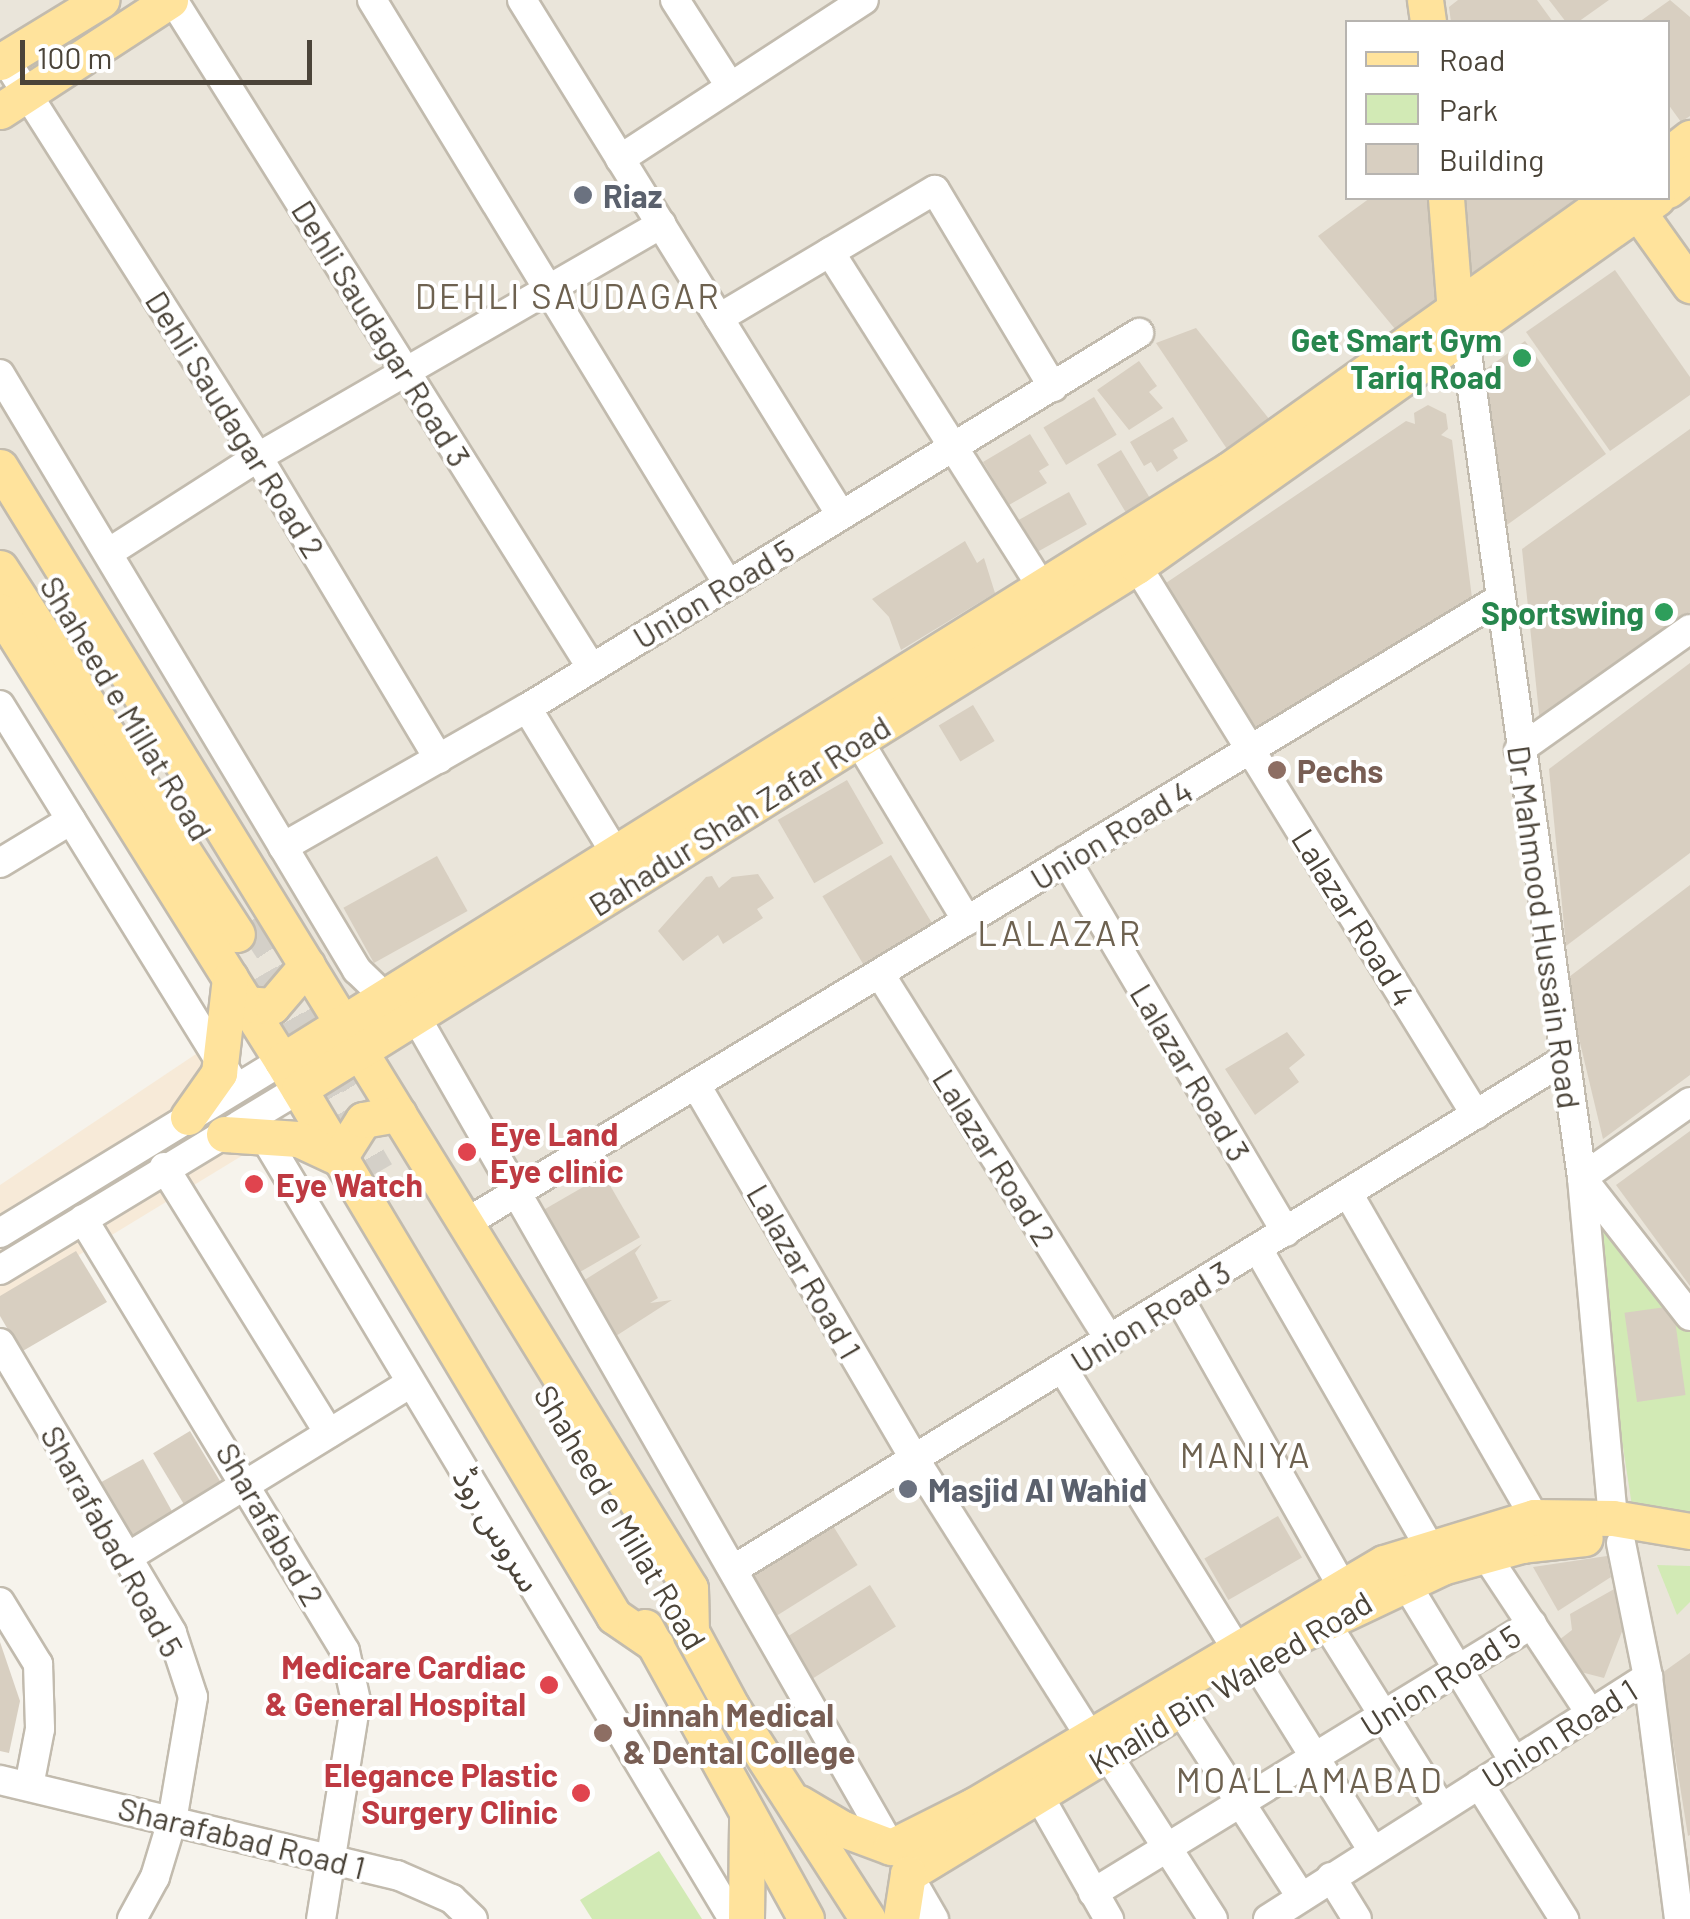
<!DOCTYPE html>
<meta charset="utf-8">
<style>
body{margin:0}
#map{position:relative;width:1690px;height:1919px;overflow:hidden;background:#f6f3ec;font-family:Barlow,"Noto Sans Arabic",sans-serif}
div>[style]{position:absolute}
[style*='--x']{left:calc(var(--x)*1px);top:calc(var(--y)*1px);width:calc(var(--w)*1px);rotate:calc(var(--a)*1deg)}
.residential>*{inset:0;background:#eae5da}
.commercial>*{inset:0;background:#f7ead8}
.green>*{inset:0;background:#d2eab5}
.building>*{inset:0;background:#d8cfc1;transform-origin:0 0}
.major-tunnel>*{height:35px;margin-top:-17.5px;transform-origin:0;background:repeating-linear-gradient(90deg,#d4d0c8 0 35px,transparent 0 53px)}
.roads{filter:drop-shadow(2px 0 #c2bbae) drop-shadow(-2px 0 #c2bbae) drop-shadow(0 2px #c2bbae) drop-shadow(0 -2px #c2bbae)}
.minor>*{height:28px;margin:-14px;padding:0 14px;transform-origin:14px;border-radius:14px;background:#fff}
.major>*{height:35px;margin:-17.5px;padding:0 17.5px;transform-origin:17.5px;border-radius:17.5px;background:#ffe39c}
.dots>*{width:28px;height:28px;translate:-50% -50%;box-sizing:border-box;border:5px solid #fff;border-radius:50%}
span{translate:-50% -50%;white-space:nowrap;text-align:center;line-height:1.15;-webkit-text-stroke:8px #fff;paint-order:stroke}
.worship-label{font-size:32px;color:#5b616d;font-weight:700}
.left{translate:0 -50%;text-align:left}
.street-label{font-size:32px;color:#4b4439}
.leisure-label{font-size:32px;color:#27864d;font-weight:700}
.right{translate:-100% -50%;text-align:right}
.education-label{font-size:32px;color:#785e54;font-weight:700}
.health-label{font-size:32px;color:#be3a42;font-weight:700}
.neighbourhood-label{font-size:35px;color:#6e6250;letter-spacing:2.5px}
.legend{position:absolute;left:1345px;top:20px;width:325px;height:180px;box-sizing:border-box;background:#fff;border:2px solid #b7b4b0;margin:0;padding:12px 18px;list-style:none;font-size:30px;color:#4b4439}
.legend li{display:flex;align-items:center;gap:20px;height:50px}
.legend b{width:50px;border:2px solid #b7b4b0}
.scale{position:absolute;left:20px;top:40px;width:292px;height:45px;box-sizing:border-box;border:5px solid #4b4439;border-top:0;padding-left:12px;font-size:30px;line-height:35px;white-space:nowrap;color:#4b4439;-webkit-text-stroke:8px #fff;paint-order:stroke}
</style>
<div id="map">
<div class="residential">
<div style="clip-path:polygon(evenodd,0 0,1690px 0,1690px 1919px,805px 1919px,0 622px,0 0,1348px 22px,1668px 22px,1668px 198px,1348px 198px,1348px 22px)"></div>
</div>
<div class="commercial">
<div style="clip-path:polygon(199px 1052px,258px 1146px,0 1303px,0 1185px)"></div>
</div>
<div class="green">
<div style="clip-path:polygon(1582px 1178px,1690px 1316px,1690px 1513px,1632px 1506px)"></div>
<div style="clip-path:polygon(1657px 1565px,1690px 1566px,1690px 1602px,1677px 1615px)"></div>
<div style="clip-path:polygon(659px 1851px,702px 1919px,592px 1919px,580px 1900px)"></div>
</div>
<div class="building">
<div style="clip-path:polygon(1458px 0,1537px 0,1553px 22px,1451px 22px,1449px 7px)"></div>
<div style="clip-path:polygon(1549px 0,1609px 0,1578px 22px,1566px 22px)"></div>
<div style="clip-path:polygon(1670px 0,1690px 17px,1690px 116px,1681px 122px,1668px 104px,1668px 22px,1639px 22px)"></div>
<div style="clip-path:polygon(1370px 198px,1427px 198px,1442px 293px,1400px 335px,1318px 236px)"></div>
<div style="clip-path:polygon(1453px 198px,1588px 198px,1467px 281px)"></div>
<div style="clip-path:polygon(1615px 270px,1690px 377px,1690px 395px,1610px 451px,1526px 332px)"></div>
<div style="clip-path:polygon(1196px 328px,1274px 425px,1231px 455px,1156px 343px)"></div>
<div style="clip-path:polygon(1525px 341px,1606px 454px,1500px 530px,1479px 374px)"></div>
<div style="clip-path:polygon(1139px 361px,1157px 386px,1149px 392px,1163px 408px,1129px 430px,1097px 390px)"></div>
<div style="left:1094px;top:397px;width:44px;height:59px;rotate:59deg"></div>
<div style="clip-path:polygon(1428px 405px,1446px 414px,1448px 429px,1441px 435px,1452px 440px,1472px 598px,1256px 727px,1160px 587px,1406px 421px,1415px 424px,1414px 413px)"></div>
<div style="clip-path:polygon(1173px 417px,1188px 441px,1173px 450px,1178px 458px,1157px 472px,1151px 462px,1144px 466px,1130px 442px)"></div>
<div style="clip-path:polygon(1690px 429px,1690px 612px,1540px 723px,1522px 549px)"></div>
<div style="clip-path:polygon(1030px 434px,1049px 465px,1039px 471px,1047px 483px,1009px 505px,983px 462px)"></div>
<div style="left:1121px;top:450px;width:57px;height:28px;rotate:59deg"></div>
<div style="left:1069px;top:492px;width:37px;height:61px;rotate:61deg"></div>
<div style="clip-path:polygon(965px 541px,977px 563px,984px 558px,995px 593px,901px 650px,889px 617px,872px 599px)"></div>
<div style="clip-path:polygon(1690px 663px,1690px 853px,1566px 946px,1549px 769px)"></div>
<div style="left:973px;top:705px;width:42px;height:40px;rotate:59deg"></div>
<div style="left:847px;top:780px;width:73px;height:80px;rotate:60deg"></div>
<div style="left:891px;top:855px;width:87px;height:80px;rotate:59deg"></div>
<div style="left:437px;top:856px;width:63px;height:107px;rotate:61deg"></div>
<div style="clip-path:polygon(758px 874px,774px 898px,757px 909px,763px 918px,723px 944px,718px 935px,683px 961px,658px 931px,706px 877px,712px 876px,719px 888px,732px 877px)"></div>
<div style="clip-path:polygon(1690px 885px,1690px 1075px,1603px 1139px,1565px 980px)"></div>
<div style="clip-path:polygon(1287px 1032px,1305px 1055px,1289px 1068px,1299px 1082px,1255px 1115px,1225px 1069px)"></div>
<div style="clip-path:polygon(1690px 1131px,1690px 1286px,1616px 1185px)"></div>
<div style="left:604px;top:1175px;width:72px;height:92px;rotate:60deg"></div>
<div style="clip-path:polygon(642px 1244px,635px 1253px,658px 1298px,650px 1303px,672px 1300px,591px 1352px,559px 1296px)"></div>
<div style="clip-path:polygon(76px 1251px,107px 1302px,21px 1352px,0 1316px,0 1296px)"></div>
<div style="left:1673px;top:1306px;width:90px;height:49px;rotate:82deg"></div>
<div style="left:190px;top:1431px;width:65px;height:43px;rotate:59deg"></div>
<div style="left:143px;top:1459px;width:72px;height:48px;rotate:61deg"></div>
<div style="left:1278px;top:1516px;width:48px;height:85px;rotate:60deg"></div>
<div style="left:830px;top:1521px;width:52px;height:102px;rotate:58deg"></div>
<div style="clip-path:polygon(1607px 1556px,1611px 1577px,1558px 1611px,1533px 1567px)"></div>
<div style="left:870px;top:1585px;width:49px;height:101px;rotate:58deg"></div>
<div style="clip-path:polygon(1616px 1588px,1628px 1616px,1604px 1678px,1573px 1670px,1559px 1640px,1572px 1630px,1570px 1614px)"></div>
<div style="clip-path:polygon(0 1642px,20px 1701px,9px 1753px,0 1751px)"></div>
<div style="clip-path:polygon(1690px 1653px,1690px 1835px,1688px 1836px,1662px 1673px)"></div>
</div>
<div class="major-tunnel">
<div style="--x:253;--y:919;--w:264;--a:57.4"></div>
<div style="--x:261;--y:975;--w:229;--a:59.6"></div>
</div>
<div class="roads">
<div class="minor">
<div style="--x:173;--y:0;--w:787;--a:57.93"></div>
<div style="--x:372;--y:0;--w:684;--a:58.63"></div>
<div style="--x:522;--y:0;--w:606;--a:58.23"></div>
<div style="--x:675;--y:0;--w:102;--a:57.4"></div>
<div style="--x:5;--y:59;--w:472;--a:57.6"></div>
<div style="--x:258;--y:457;--w:352;--a:59.1"></div>
<div style="--x:620;--y:159;--w:291;--a:-33.1"></div>
<div style="--x:830;--y:252;--w:396;--a:57.7"></div>
<div style="--x:719;--y:318;--w:251;--a:-30.7"></div>
<div style="--x:935;--y:190;--w:230;--a:59.1"></div>
<div style="--x:1465;--y:339;--w:847;--a:82.06"></div>
<div style="--x:1582;--y:1178;--w:341;--a:84.8"></div>
<div style="--x:0;--y:374;--w:695;--a:59.08"></div>
<div style="--x:357;--y:970;--w:40;--a:44"></div>
<div style="--x:108;--y:553;--w:178;--a:-32.6"></div>
<div style="--x:258;--y:457;--w:466;--a:-30"></div>
<div style="--x:1137;--y:566;--w:645;--a:58.31"></div>
<div style="--x:0;--y:705;--w:449;--a:58.3"></div>
<div style="--x:527;--y:708;--w:170;--a:58.7"></div>
<div style="--x:858;--y:740;--w:211;--a:58.9"></div>
<div style="--x:1519;--y:750;--w:209;--a:-35.3"></div>
<div style="--x:283;--y:847;--w:281;--a:-29.7"></div>
<div style="--x:527;--y:708;--w:718;--a:-31.5"></div>
<div style="--x:1066;--y:860;--w:432;--a:59.4"></div>
<div style="--x:0;--y:863;--w:83;--a:-31.2"></div>
<div style="--x:880;--y:974;--w:433;--a:57.9"></div>
<div style="--x:416;--y:1017;--w:956;--a:60.22"></div>
<div style="--x:696;--y:1085;--w:432;--a:59.7"></div>
<div style="--x:914;--y:1458;--w:328;--a:57.7"></div>
<div style="--x:1690;--y:1102;--w:132;--a:144.9"></div>
<div style="--x:1582;--y:1178;--w:175;--a:52"></div>
<div style="--x:265;--y:1138;--w:910;--a:59.07"></div>
<div style="--x:164;--y:1167;--w:313;--a:58.2"></div>
<div style="--x:1348;--y:1193;--w:374;--a:60.1"></div>
<div style="--x:83;--y:1219;--w:505;--a:58.76"></div>
<div style="--x:345;--y:1651;--w:51;--a:77.6"></div>
<div style="--x:356;--y:1701;--w:221;--a:99.1"></div>
<div style="--x:466;--y:1223;--w:1207;--a:-31.13"></div>
<div style="--x:0;--y:1233;--w:330;--a:-31.4"></div>
<div style="--x:1258;--y:1249;--w:343;--a:60.1"></div>
<div style="--x:0;--y:1270;--w:350;--a:-31.2"></div>
<div style="--x:1179;--y:1298;--w:329;--a:60.5"></div>
<div style="--x:0;--y:1343;--w:337;--a:59.3"></div>
<div style="--x:172;--y:1633;--w:67;--a:71.8"></div>
<div style="--x:193;--y:1697;--w:126;--a:99.6"></div>
<div style="--x:172;--y:1821;--w:59;--a:106.9"></div>
<div style="--x:155;--y:1877;--w:48;--a:118.7"></div>
<div style="--x:1063;--y:1369;--w:328;--a:58.2"></div>
<div style="--x:1621;--y:1543;--w:137;--a:78.6"></div>
<div style="--x:1648;--y:1677;--w:244;--a:82.7"></div>
<div style="--x:1485;--y:1554;--w:188;--a:56.5"></div>
<div style="--x:128;--y:1557;--w:332;--a:-31.6"></div>
<div style="--x:734;--y:1569;--w:974;--a:-31.52"></div>
<div style="--x:1405;--y:1582;--w:210;--a:58.7"></div>
<div style="--x:0;--y:1602;--w:73;--a:58.5"></div>
<div style="--x:38;--y:1664;--w:65;--a:88.2"></div>
<div style="--x:40;--y:1729;--w:58;--a:100.9"></div>
<div style="--x:1324;--y:1620;--w:221;--a:58"></div>
<div style="--x:1256;--y:1663;--w:221;--a:58.1"></div>
<div style="--x:1180;--y:1709;--w:224;--a:57.2"></div>
<div style="--x:1107;--y:1754;--w:196;--a:57.3"></div>
<div style="--x:0;--y:1780;--w:408;--a:13.5"></div>
<div style="--x:397;--y:1875;--w:60;--a:23.6"></div>
<div style="--x:452;--y:1899;--w:29;--a:44"></div>
<div style="--x:1479;--y:1784;--w:160;--a:57.8"></div>
<div style="--x:1039;--y:1796;--w:142;--a:60.4"></div>
<div style="--x:908;--y:1874;--w:52;--a:60"></div>
<div style="--x:1331;--y:1877;--w:49;--a:58.2"></div>
<div style="--x:1093;--y:1893;--w:515;--a:-31.5"></div>
<div style="--x:1268;--y:1919;--w:451;--a:-32.5"></div>
</div>
<div class="major">
<div style="--x:1425;--y:0;--w:22;--a:82"></div>
<div style="--x:0;--y:62;--w:119;--a:-31.5"></div>
<div style="--x:0;--y:111;--w:203;--a:-33.1"></div>
<div style="--x:1668;--y:155;--w:28;--a:-38"></div>
<div style="--x:1668;--y:190;--w:28;--a:-38"></div>
<div style="--x:1446;--y:198;--w:114;--a:85.5"></div>
<div style="--x:1638;--y:212;--w:90;--a:54.5"></div>
<div style="--x:0;--y:467;--w:1316;--a:58.39"></div>
<div style="--x:690;--y:1588;--w:43;--a:88.7"></div>
<div style="--x:0;--y:568;--w:436;--a:57.1"></div>
<div style="--x:0;--y:611;--w:531;--a:57.93"></div>
<div style="--x:282;--y:1061;--w:647;--a:59.11"></div>
<div style="--x:614;--y:1616;--w:51;--a:34.6"></div>
<div style="--x:244;--y:1004;--w:28;--a:4"></div>
<div style="--x:272;--y:1006;--w:54;--a:-49.5"></div>
<div style="--x:282;--y:1061;--w:1116;--a:-31.97"></div>
<div style="--x:1229;--y:470;--w:468;--a:-35.5"></div>
<div style="--x:299;--y:1089;--w:988;--a:-31.97"></div>
<div style="--x:1137;--y:566;--w:637;--a:-35.29"></div>
<div style="--x:188;--y:1117;--w:54;--a:-54.8"></div>
<div style="--x:219;--y:1073;--w:96;--a:-83.4"></div>
<div style="--x:224;--y:1134;--w:74;--a:3.9"></div>
<div style="--x:298;--y:1139;--w:45;--a:24.9"></div>
<div style="--x:339;--y:1158;--w:45;--a:-57.7"></div>
<div style="--x:363;--y:1120;--w:36;--a:-10"></div>
<div style="--x:681;--y:1613;--w:106;--a:61.7"></div>
<div style="--x:731;--y:1706;--w:253;--a:57.3"></div>
<div style="--x:645;--y:1627;--w:333;--a:61.1"></div>
<div style="--x:1301;--y:1634;--w:156;--a:-25.4"></div>
<div style="--x:1442;--y:1567;--w:83;--a:-15.4"></div>
<div style="--x:1522;--y:1545;--w:63;--a:-6.3"></div>
<div style="--x:799;--y:1803;--w:51;--a:30.6"></div>
<div style="--x:843;--y:1829;--w:51;--a:20.6"></div>
<div style="--x:891;--y:1847;--w:92;--a:-26.6"></div>
<div style="--x:973;--y:1806;--w:477;--a:-30.6"></div>
<div style="--x:1384;--y:1563;--w:157;--a:-17"></div>
<div style="--x:1534;--y:1517;--w:79;--a:0.7"></div>
<div style="--x:1613;--y:1518;--w:78;--a:9.6"></div>
<div style="--x:908;--y:1874;--w:329;--a:-31.3"></div>
<div style="--x:746;--y:1919;--w:103;--a:-89.4"></div>
<div style="--x:901;--y:1919;--w:46;--a:-81.2"></div>
</div>
</div>
<div class="dots">
<div style="left:583px;top:195px;background:#6b7280"></div>
<div style="left:1522px;top:358px;background:#2e9e5b"></div>
<div style="left:1664px;top:612px;background:#2e9e5b"></div>
<div style="left:1277px;top:770px;background:#8d6e63"></div>
<div style="left:467px;top:1152px;background:#e0444e"></div>
<div style="left:254px;top:1184px;background:#e0444e"></div>
<div style="left:908px;top:1489px;background:#6b7280"></div>
<div style="left:549px;top:1685px;background:#e0444e"></div>
<div style="left:603px;top:1733px;background:#8d6e63"></div>
<div style="left:581px;top:1793px;background:#e0444e"></div>
</div>
<div class="worship-label">
<span class="left" style="left:603px;top:195px">Riaz</span>
<span class="left" style="left:928px;top:1489px">Masjid Al Wahid</span>
</div>
<div class="street-label">
<span style="left:382px;top:333px;rotate:58deg">Dehli Saudagar Road 3</span>
<span style="left:236px;top:424px;rotate:58deg">Dehli Saudagar Road 2</span>
<span style="left:713px;top:593px;rotate:-31deg">Union Road 5</span>
<span style="left:127px;top:708px;rotate:59deg">Shaheed e Millat Road</span>
<span style="left:739px;top:815px;rotate:-32deg">Bahadur Shah Zafar Road</span>
<span style="left:1111px;top:834px;rotate:-31deg">Union Road 4</span>
<span style="left:1354px;top:917px;rotate:58deg">Lalazar Road 4</span>
<span style="left:1545px;top:927px;rotate:82deg">Dr Mahmood Hussain Road</span>
<span style="left:1191px;top:1072px;rotate:59deg">Lalazar Road 3</span>
<span style="left:995px;top:1157px;rotate:58deg">Lalazar Road 2</span>
<span style="left:805px;top:1271px;rotate:60deg">Lalazar Road 1</span>
<span style="left:1150px;top:1316px;rotate:-32deg">Union Road 3</span>
<span style="left:621px;top:1517px;rotate:59deg">Shaheed e Millat Road</span>
<span style="left:271px;top:1524px;rotate:60deg">Sharafabad 2</span>
<span style="left:498px;top:1529px;rotate:59deg">سروس روڈ</span>
<span style="left:113px;top:1541px;rotate:61deg">Sharafabad Road 5</span>
<span style="left:1440px;top:1680px;rotate:-32deg">Union Road 5</span>
<span style="left:1230px;top:1682px;rotate:-31deg">Khalid Bin Waleed Road</span>
<span style="left:1559px;top:1733px;rotate:-32deg">Union Road 1</span>
<span style="left:242px;top:1837px;rotate:14deg">Sharafabad Road 1</span>
</div>
<div class="leisure-label">
<span class="right" style="left:1502px;top:358px">Get Smart Gym<br>Tariq Road</span>
<span class="right" style="left:1644px;top:612px">Sportswing</span>
</div>
<div class="education-label">
<span class="left" style="left:1297px;top:770px">Pechs</span>
<span class="left" style="left:623px;top:1733px">Jinnah Medical<br>&amp; Dental College</span>
</div>
<div class="health-label">
<span class="left" style="left:490px;top:1152px">Eye Land<br>Eye clinic</span>
<span class="left" style="left:276px;top:1184px">Eye Watch</span>
<span class="right" style="left:526px;top:1685px">Medicare Cardiac<br>&amp; General Hospital</span>
<span class="right" style="left:558px;top:1793px">Elegance Plastic<br>Surgery Clinic</span>
</div>
<div class="neighbourhood-label">
<span style="left:568px;top:295px">DEHLI SAUDAGAR</span>
<span style="left:1060px;top:932px">LALAZAR</span>
<span style="left:1246px;top:1454px">MANIYA</span>
<span style="left:1310px;top:1779px">MOALLAMABAD</span>
</div>
<ul class="legend">
<li><b style="height:12px;background:#ffe39c"></b>Road</li>
<li><b style="height:28px;background:#d2eab5"></b>Park</li>
<li><b style="height:28px;background:#d8cfc1"></b>Building</li>
</ul>
<div class="scale">100 m</div>
</div>
